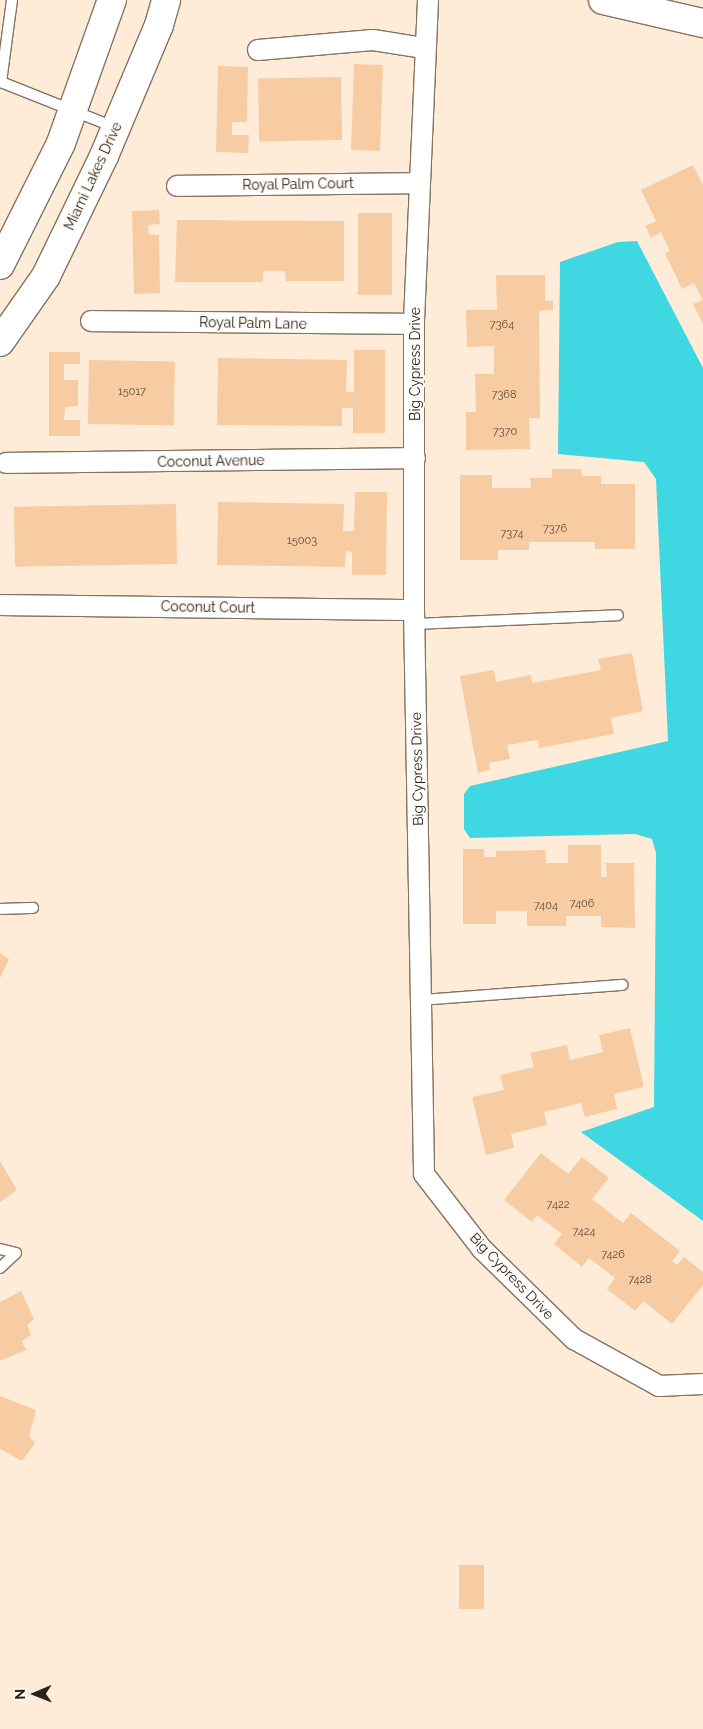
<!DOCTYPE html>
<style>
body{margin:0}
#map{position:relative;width:703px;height:1729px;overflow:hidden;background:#feebd8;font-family:Raleway,sans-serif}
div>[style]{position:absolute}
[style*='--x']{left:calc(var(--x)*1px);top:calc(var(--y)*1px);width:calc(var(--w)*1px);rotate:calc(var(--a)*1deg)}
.water>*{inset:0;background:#3fd7e2}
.building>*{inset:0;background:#f8cca2;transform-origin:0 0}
.roads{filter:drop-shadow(1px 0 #847362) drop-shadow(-1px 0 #847362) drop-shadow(0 1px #847362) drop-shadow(0 -1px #847362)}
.lane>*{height:10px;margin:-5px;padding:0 5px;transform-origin:5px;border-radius:5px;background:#fff}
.street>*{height:20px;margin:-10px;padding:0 10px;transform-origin:10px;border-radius:10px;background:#fff}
.secondary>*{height:28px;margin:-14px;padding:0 14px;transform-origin:14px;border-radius:14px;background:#fff}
span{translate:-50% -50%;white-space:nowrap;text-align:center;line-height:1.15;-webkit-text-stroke:4px #fffbf7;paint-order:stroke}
.number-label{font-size:11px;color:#5d4c3d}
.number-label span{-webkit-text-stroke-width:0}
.street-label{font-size:14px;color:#29221b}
.north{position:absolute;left:10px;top:1669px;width:50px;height:50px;-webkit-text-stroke:4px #fffbf7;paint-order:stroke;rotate:269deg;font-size:14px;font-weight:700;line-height:20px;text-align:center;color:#29221b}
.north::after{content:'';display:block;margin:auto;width:18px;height:22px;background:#29221b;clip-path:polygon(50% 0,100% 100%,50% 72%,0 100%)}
</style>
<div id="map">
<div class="water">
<div style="clip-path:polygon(637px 241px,703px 368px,703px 1221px,581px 1132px,654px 1107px,656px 853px,652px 839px,635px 834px,470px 838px,464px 829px,464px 794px,470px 786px,668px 741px,656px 479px,644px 462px,558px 454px,560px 262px,618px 242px)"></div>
</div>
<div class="building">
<div style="left:354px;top:64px;width:29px;height:86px;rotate:2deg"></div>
<div style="clip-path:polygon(218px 66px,248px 67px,247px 122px,232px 122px,232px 135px,249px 135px,248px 153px,216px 152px)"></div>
<div style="left:341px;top:77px;width:63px;height:83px;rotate:89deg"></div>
<div style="clip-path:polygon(693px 165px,703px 185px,703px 324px,693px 304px,703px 300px,694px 283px,682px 289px,665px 253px,670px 251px,661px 232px,651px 238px,645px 226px,656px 221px,641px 190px)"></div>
<div style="clip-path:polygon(159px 210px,160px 224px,148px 225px,149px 235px,159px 235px,160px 293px,134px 294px,132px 211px)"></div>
<div style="left:358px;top:213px;width:34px;height:82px"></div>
<div style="clip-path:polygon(177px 220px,344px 221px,344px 281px,286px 281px,285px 271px,263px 271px,263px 282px,175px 282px)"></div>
<div style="clip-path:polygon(496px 275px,545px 275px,545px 301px,553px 301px,553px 310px,539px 311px,540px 418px,529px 418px,530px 449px,466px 450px,466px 412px,476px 412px,475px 374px,494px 374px,494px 346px,467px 347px,466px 310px,497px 310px)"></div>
<div style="clip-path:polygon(354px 350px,385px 350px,385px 433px,353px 433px,353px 408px,342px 408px,342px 426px,217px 425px,218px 358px,347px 360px,346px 392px,354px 392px)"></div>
<div style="clip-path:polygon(49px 352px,80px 352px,80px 364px,64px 364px,64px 380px,78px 380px,78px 406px,65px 407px,64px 420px,80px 420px,80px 436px,49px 436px)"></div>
<div style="left:89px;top:360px;width:86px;height:64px;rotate:1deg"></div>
<div style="clip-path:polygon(552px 469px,581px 469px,582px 476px,601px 476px,601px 484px,635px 484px,635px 549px,595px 549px,595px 542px,529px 542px,529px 550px,498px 550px,498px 560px,460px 560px,460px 475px,492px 475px,492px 488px,531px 488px,530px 478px,552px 478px)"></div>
<div style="clip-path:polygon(355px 492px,387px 492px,386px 575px,352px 575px,352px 552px,346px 551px,345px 567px,217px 565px,218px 502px,344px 504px,343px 531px,354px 531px)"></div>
<div style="left:176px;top:504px;width:60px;height:162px;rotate:89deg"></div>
<div style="clip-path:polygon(632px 653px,643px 711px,611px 718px,614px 734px,539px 748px,538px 740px,507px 745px,510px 759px,489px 763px,490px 770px,478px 773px,460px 676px,494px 670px,496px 682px,531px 675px,532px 683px,601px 670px,598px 659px)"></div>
<div style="clip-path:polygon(568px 845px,601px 845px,601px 877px,607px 877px,606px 863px,634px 863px,635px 928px,601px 927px,601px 916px,566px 916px,566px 926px,527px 926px,527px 911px,496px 911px,496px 924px,463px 924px,463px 849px,484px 849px,484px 857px,496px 857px,496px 851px,545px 850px,546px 863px,568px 863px)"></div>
<div style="clip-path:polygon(0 953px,9px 959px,0 978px)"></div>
<div style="clip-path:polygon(630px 1028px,644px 1087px,614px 1094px,617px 1109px,585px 1117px,581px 1103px,544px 1112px,547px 1125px,511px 1134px,514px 1148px,486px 1155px,472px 1097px,504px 1090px,500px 1075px,534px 1067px,530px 1053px,567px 1045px,570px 1060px,603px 1052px,599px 1035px)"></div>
<div style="clip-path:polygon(541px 1153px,568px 1174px,582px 1157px,609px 1178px,592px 1199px,623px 1223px,631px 1213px,680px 1251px,672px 1261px,677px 1265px,684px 1257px,703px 1272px,703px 1285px,672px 1324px,644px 1301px,635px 1311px,607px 1289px,615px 1278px,589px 1258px,582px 1267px,554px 1244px,562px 1234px,537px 1215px,532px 1222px,504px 1200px)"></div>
<div style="clip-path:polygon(0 1161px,17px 1190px,0 1202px)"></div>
<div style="clip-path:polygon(21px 1291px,34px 1319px,27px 1325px,31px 1335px,22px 1341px,26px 1350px,0 1361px,0 1302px)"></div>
<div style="clip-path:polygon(0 1396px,36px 1410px,29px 1436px,35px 1443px,22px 1461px,0 1449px)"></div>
<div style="left:484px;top:1565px;width:44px;height:25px;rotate:90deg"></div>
</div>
<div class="roads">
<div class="lane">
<div style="--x:12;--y:0;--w:83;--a:97.6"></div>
<div style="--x:1;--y:82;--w:122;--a:21.7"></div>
<div style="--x:414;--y:624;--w:204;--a:-2.5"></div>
<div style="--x:0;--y:909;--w:33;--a:-2"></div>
<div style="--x:421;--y:1000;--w:202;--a:-4.3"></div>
<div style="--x:0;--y:1249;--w:16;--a:14"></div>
<div style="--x:16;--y:1253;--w:22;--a:137"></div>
</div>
<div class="street">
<div style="--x:428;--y:0;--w:324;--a:92.5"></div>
<div style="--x:414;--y:324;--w:286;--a:90"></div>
<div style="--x:414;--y:610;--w:564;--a:88.98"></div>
<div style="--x:424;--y:1174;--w:95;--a:52.3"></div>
<div style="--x:482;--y:1249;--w:129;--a:44.4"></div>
<div style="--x:574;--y:1339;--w:97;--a:28.9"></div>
<div style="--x:659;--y:1386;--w:44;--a:-2.6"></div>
<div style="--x:258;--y:50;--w:115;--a:-5"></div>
<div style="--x:373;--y:40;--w:52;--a:8.9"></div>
<div style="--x:177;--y:186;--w:242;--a:-0.7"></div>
<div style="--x:91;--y:321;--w:323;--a:0.5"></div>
<div style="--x:6;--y:463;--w:409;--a:-0.7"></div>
<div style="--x:1;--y:605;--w:413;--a:0.7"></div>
</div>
<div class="secondary">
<div style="--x:603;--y:0;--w:103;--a:13"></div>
<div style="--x:0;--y:265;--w:136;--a:-63.4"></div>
<div style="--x:61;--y:143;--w:152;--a:-70.4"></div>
<div style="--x:0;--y:342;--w:80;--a:-55.1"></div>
<div style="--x:46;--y:276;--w:133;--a:-64.2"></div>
<div style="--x:104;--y:156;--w:142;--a:-67.2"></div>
<div style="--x:159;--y:25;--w:26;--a:-74"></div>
</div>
</div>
<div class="number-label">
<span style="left:502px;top:325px">7364</span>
<span style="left:132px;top:392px">15017</span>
<span style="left:504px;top:395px">7368</span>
<span style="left:505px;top:432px">7370</span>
<span style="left:555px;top:529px">7376</span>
<span style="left:512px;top:534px">7374</span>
<span style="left:302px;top:541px">15003</span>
<span style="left:582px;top:904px">7406</span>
<span style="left:546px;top:906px">7404</span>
<span style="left:558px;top:1205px">7422</span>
<span style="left:584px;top:1232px">7424</span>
<span style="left:613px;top:1255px">7426</span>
<span style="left:640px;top:1280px">7428</span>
</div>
<div class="street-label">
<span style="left:93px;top:176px;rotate:-65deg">Miami Lakes Drive</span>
<span style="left:298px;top:184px;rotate:-1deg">Royal Palm Court</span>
<span style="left:253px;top:323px;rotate:1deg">Royal Palm Lane</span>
<span style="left:415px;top:364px;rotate:-90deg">Big Cypress Drive</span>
<span style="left:211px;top:461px;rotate:-1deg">Coconut Avenue</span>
<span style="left:208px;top:607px;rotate:1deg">Coconut Court</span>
<span style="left:417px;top:769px;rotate:-91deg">Big Cypress Drive</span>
<span style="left:512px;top:1276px;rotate:46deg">Big Cypress Drive</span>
</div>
<div class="north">N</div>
</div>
